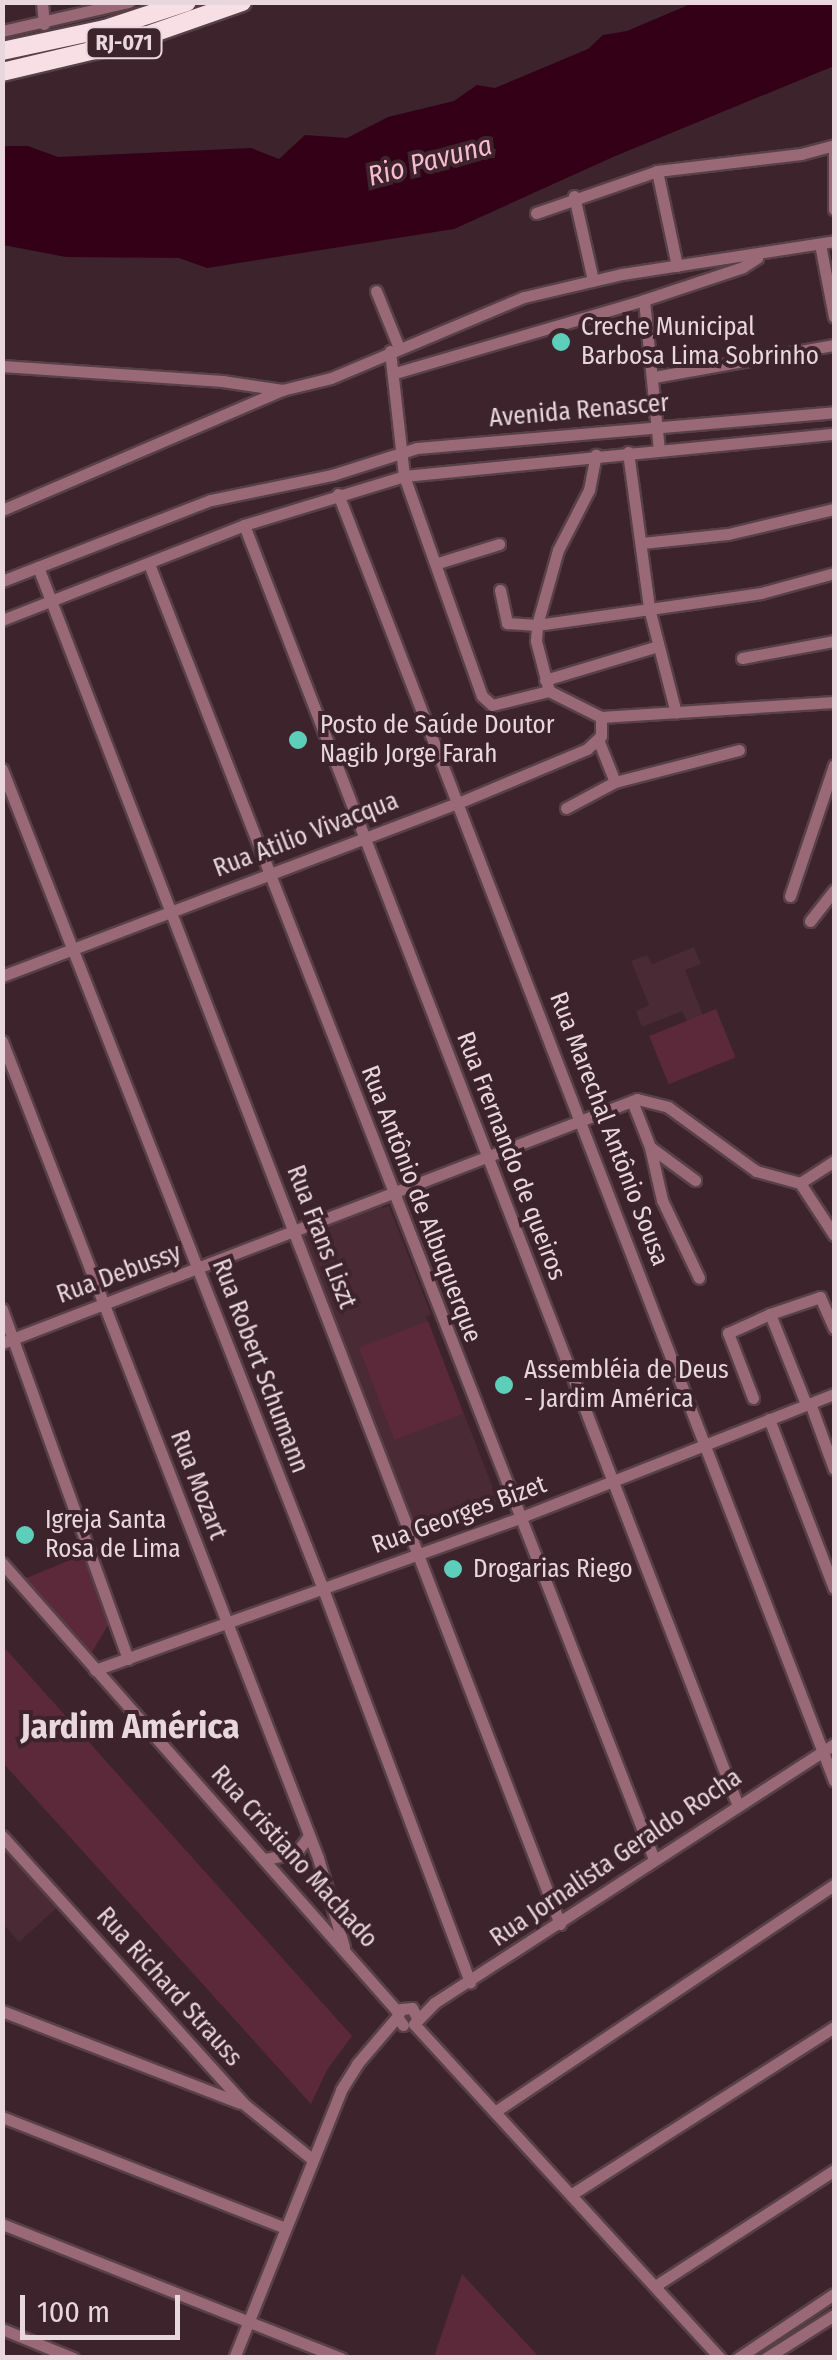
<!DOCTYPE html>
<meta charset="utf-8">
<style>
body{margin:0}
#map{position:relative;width:837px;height:2360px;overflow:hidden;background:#3c232c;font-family:"Fira Sans Condensed",sans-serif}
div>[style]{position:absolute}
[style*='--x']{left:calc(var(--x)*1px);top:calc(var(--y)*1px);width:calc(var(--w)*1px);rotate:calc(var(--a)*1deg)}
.built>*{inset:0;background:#4a2a34}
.green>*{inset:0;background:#5c293b;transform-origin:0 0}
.water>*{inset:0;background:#340018}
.roads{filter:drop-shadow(2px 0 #584048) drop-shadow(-2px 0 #584048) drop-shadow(0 2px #584048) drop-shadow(0 -2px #584048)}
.minor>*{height:11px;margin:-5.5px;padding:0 5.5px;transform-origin:5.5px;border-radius:5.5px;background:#9a6978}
.highway>*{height:18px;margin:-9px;padding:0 9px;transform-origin:9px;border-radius:9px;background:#f8dee5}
.dots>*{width:28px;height:28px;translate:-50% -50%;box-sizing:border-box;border:5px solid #3c232c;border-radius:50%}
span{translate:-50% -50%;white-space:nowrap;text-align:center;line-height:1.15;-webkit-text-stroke:8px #3c232c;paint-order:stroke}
.shield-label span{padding:2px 8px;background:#3c232c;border:2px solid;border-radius:8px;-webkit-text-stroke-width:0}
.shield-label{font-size:22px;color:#e8d7dc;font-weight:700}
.poi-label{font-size:25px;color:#e8d7dc}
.left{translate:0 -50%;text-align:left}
.street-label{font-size:25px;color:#e8d7dc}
.water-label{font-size:28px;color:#f6bccd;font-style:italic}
.district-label{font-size:35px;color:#e8d7dc;font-weight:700}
.frame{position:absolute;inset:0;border:5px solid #e8d7dc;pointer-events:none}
.scale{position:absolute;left:20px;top:2295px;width:160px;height:45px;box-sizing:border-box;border:5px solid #e8d7dc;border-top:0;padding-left:12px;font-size:30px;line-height:35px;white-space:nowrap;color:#e8d7dc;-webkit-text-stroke:8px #3c232c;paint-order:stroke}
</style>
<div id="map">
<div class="built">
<div style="clip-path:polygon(694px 947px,701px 964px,685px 970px,703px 1015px,687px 1021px,682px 1011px,642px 1027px,636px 1011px,649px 1005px,631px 961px,647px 955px,652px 964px)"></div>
<div style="clip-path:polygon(381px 1203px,383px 1208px,389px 1206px,431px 1314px,426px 1317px,499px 1503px,417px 1535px,299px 1235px)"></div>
<div style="clip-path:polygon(2px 1842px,59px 1906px,19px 1942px,3px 1924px)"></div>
</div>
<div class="green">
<div style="left:716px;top:1009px;width:52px;height:72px;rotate:68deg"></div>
<div style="left:428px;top:1321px;width:99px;height:74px;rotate:69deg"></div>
<div style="clip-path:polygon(85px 1554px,111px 1620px,89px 1657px,19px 1581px)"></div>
<div style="clip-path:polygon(3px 1646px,352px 2036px,327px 2070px,311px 2104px,3px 1763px)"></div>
<div style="clip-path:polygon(462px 2274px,539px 2357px,434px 2357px)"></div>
</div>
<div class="water">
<div style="clip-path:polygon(693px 3px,834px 3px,834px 66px,613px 157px,454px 229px,207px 268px,179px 258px,66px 257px,3px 245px,3px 146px,28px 146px,58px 157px,251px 148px,279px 159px,305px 135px,347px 138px,388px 117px,454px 101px,477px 85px,495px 88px,588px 49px,603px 35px,627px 31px)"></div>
</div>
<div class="roads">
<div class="minor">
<div style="--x:42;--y:2;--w:22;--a:85"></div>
<div style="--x:2;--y:31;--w:130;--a:-12.9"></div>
<div style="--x:834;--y:150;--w:59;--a:90"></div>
<div style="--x:657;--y:171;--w:97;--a:78.1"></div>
<div style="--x:574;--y:196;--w:86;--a:77.3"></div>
<div style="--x:536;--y:213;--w:128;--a:-19.1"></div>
<div style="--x:657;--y:171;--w:145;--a:-6.7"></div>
<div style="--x:801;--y:154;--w:34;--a:-15"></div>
<div style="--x:820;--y:244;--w:74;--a:79.1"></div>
<div style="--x:376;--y:291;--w:61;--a:68"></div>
<div style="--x:644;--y:300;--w:150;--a:84.3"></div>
<div style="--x:390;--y:351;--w:126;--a:83.6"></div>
<div style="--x:404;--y:476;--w:233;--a:70.5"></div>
<div style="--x:482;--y:696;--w:13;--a:42"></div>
<div style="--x:492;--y:705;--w:59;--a:-13.8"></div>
<div style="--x:2;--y:366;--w:221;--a:3.9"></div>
<div style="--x:222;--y:381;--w:61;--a:8.5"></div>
<div style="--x:395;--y:373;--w:259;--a:-16.3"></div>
<div style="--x:644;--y:300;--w:104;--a:-18.4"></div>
<div style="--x:743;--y:267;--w:17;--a:-33"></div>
<div style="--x:654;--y:377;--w:183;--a:-10.1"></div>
<div style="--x:628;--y:452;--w:157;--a:82.3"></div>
<div style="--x:649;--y:608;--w:108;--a:75.6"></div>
<div style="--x:338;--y:494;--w:1379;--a:68.92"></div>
<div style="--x:2;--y:510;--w:305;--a:-23.2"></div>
<div style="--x:282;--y:390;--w:50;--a:-13.8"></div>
<div style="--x:331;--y:378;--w:209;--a:-22.8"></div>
<div style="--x:524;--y:297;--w:101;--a:-13.2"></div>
<div style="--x:622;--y:274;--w:215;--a:-8.8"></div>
<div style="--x:244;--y:525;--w:1370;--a:68.91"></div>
<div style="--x:642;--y:543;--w:86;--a:-6"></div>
<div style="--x:728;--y:534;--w:109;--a:-13.3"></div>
<div style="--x:438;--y:563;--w:64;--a:-17.3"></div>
<div style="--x:149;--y:564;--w:1390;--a:68.7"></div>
<div style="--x:38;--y:567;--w:1454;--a:68.96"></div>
<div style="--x:2;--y:581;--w:224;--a:-21.2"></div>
<div style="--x:211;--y:500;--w:124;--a:-11.7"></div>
<div style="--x:332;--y:475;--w:89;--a:-17.6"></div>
<div style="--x:417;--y:448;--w:419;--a:-4.9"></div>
<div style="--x:500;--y:590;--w:34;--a:78"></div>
<div style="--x:507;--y:623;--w:30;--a:4"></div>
<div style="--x:537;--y:625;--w:226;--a:-8.1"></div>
<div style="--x:761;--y:593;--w:76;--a:-15.3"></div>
<div style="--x:2;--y:620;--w:260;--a:-21.4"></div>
<div style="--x:244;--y:525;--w:167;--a:-17"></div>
<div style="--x:404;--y:476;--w:432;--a:-5.6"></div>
<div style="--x:742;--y:658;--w:94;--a:-10.5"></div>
<div style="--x:545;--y:680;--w:118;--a:-16.7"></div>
<div style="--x:549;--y:691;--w:58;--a:26.6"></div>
<div style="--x:601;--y:717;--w:233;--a:-3.7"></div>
<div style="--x:549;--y:691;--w:52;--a:-104.6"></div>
<div style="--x:536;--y:641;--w:16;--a:-86"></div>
<div style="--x:537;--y:625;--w:78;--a:-74.4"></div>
<div style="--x:558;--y:550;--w:68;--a:-62.7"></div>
<div style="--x:589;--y:490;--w:36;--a:-79"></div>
<div style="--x:599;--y:742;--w:43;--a:68.2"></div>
<div style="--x:615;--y:782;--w:128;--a:-14.5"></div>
<div style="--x:2;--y:769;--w:881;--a:68.62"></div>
<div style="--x:323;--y:1589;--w:420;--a:69.5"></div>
<div style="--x:566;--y:808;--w:55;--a:-28"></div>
<div style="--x:790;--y:896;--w:138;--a:-71.4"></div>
<div style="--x:810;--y:921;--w:39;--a:-52"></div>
<div style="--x:2;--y:976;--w:488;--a:-20.8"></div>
<div style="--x:458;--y:803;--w:140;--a:-22.7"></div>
<div style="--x:587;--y:749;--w:19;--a:-43"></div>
<div style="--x:601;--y:736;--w:19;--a:-90"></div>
<div style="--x:2;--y:1041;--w:876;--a:68.85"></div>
<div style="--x:318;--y:1858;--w:93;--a:73.7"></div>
<div style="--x:632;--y:1101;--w:49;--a:68.6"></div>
<div style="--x:650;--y:1147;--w:56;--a:36.3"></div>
<div style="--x:650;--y:1147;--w:54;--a:77.2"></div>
<div style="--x:662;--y:1200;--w:86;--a:64.6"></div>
<div style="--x:800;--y:1183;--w:62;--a:56.8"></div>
<div style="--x:800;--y:1183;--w:40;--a:-32.9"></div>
<div style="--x:2;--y:1309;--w:372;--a:70.2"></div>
<div style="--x:2;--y:1343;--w:680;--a:-21.02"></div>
<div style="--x:637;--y:1099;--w:32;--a:14"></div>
<div style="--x:668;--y:1107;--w:109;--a:36"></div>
<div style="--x:756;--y:1171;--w:46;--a:15.3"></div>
<div style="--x:753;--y:1398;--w:70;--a:-111"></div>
<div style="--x:728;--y:1333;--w:46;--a:-24.3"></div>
<div style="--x:810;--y:1403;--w:70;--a:70"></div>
<div style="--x:806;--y:1404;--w:97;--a:-111.8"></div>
<div style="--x:770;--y:1314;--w:53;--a:-18.8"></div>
<div style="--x:820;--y:1297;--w:34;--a:66"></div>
<div style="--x:769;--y:1419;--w:181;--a:69"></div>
<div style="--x:2;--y:1563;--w:599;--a:48.59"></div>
<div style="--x:95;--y:1670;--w:450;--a:-19.7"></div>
<div style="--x:519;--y:1518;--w:339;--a:-21.5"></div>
<div style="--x:2;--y:1836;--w:361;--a:47.9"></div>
<div style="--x:244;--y:2104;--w:87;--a:39"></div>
<div style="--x:265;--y:1859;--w:32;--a:-11"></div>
<div style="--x:296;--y:1853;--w:21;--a:-53"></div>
<div style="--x:2;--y:2011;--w:255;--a:21.1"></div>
<div style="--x:414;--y:2024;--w:29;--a:-46"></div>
<div style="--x:434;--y:2003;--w:477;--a:-32.9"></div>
<div style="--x:414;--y:2024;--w:453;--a:47.5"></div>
<div style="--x:403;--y:2025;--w:10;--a:-127"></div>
<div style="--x:397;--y:2017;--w:9;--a:-63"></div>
<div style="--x:401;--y:2009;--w:11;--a:-5"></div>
<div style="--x:412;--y:2008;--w:11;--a:63"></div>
<div style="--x:496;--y:2111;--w:407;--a:-33.8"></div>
<div style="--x:2;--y:2117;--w:304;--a:21.4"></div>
<div style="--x:572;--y:2194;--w:311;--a:-32.5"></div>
<div style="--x:2;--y:2224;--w:365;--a:21.6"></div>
<div style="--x:655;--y:2286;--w:213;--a:-32.9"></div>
<div style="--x:2;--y:2329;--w:77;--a:22.2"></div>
<div style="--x:234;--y:2358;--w:289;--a:-68.2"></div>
<div style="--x:341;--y:2090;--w:31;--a:-58"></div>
<div style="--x:357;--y:2064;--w:62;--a:-49.6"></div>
<div style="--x:738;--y:2358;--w:115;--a:-33.7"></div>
<div style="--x:766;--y:2358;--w:80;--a:-32.3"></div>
</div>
<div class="highway">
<div style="--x:2;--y:51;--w:105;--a:-12.1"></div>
<div style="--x:105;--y:29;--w:86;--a:-18.2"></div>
<div style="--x:2;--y:72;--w:126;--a:-13.3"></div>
<div style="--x:125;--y:43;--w:124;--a:-19.3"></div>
</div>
</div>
<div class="dots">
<div style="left:561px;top:342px;background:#5dceb9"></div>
<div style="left:298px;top:740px;background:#5dceb9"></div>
<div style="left:504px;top:1385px;background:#5dceb9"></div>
<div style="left:25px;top:1535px;background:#5dceb9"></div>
<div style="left:453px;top:1569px;background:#5dceb9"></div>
</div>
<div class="shield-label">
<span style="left:124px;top:43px">RJ-071</span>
</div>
<div class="poi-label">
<span class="left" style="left:581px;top:342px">Creche Municipal<br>Barbosa Lima Sobrinho</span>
<span class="left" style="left:320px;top:740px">Posto de Saúde Doutor<br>Nagib Jorge Farah</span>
<span class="left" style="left:524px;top:1385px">Assembléia de Deus<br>- Jardim América</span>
<span class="left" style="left:45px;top:1535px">Igreja Santa<br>Rosa de Lima</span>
<span class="left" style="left:473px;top:1569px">Drogarias Riego</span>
</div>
<div class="street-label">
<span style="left:579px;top:411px;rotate:-5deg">Avenida Renascer</span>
<span style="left:306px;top:835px;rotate:-21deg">Rua Atilio Vivacqua</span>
<span style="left:609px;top:1129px;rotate:69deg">Rua Marechal Antônio Sousa</span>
<span style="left:511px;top:1156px;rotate:69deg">Rua Frernando de queiros</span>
<span style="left:421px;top:1204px;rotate:69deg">Rua Antônio de Albuquerque</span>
<span style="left:321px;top:1237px;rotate:69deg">Rua Frans Liszt</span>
<span style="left:119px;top:1274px;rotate:-20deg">Rua Debussy</span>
<span style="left:260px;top:1366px;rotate:69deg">Rua Robert Schumann</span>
<span style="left:198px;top:1485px;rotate:69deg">Rua Mozart</span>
<span style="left:459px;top:1515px;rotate:-20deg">Rua Georges Bizet</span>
<span style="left:294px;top:1857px;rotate:48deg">Rua Cristiano Machado</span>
<span style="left:616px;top:1858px;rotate:-34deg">Rua Jornalista Geraldo Rocha</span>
<span style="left:169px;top:1987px;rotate:48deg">Rua Richard Strauss</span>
</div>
<div class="water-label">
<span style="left:430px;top:161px;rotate:-15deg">Rio Pavuna</span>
</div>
<div class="district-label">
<span style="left:130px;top:1726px">Jardim América</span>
</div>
<div class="frame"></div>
<div class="scale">100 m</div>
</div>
